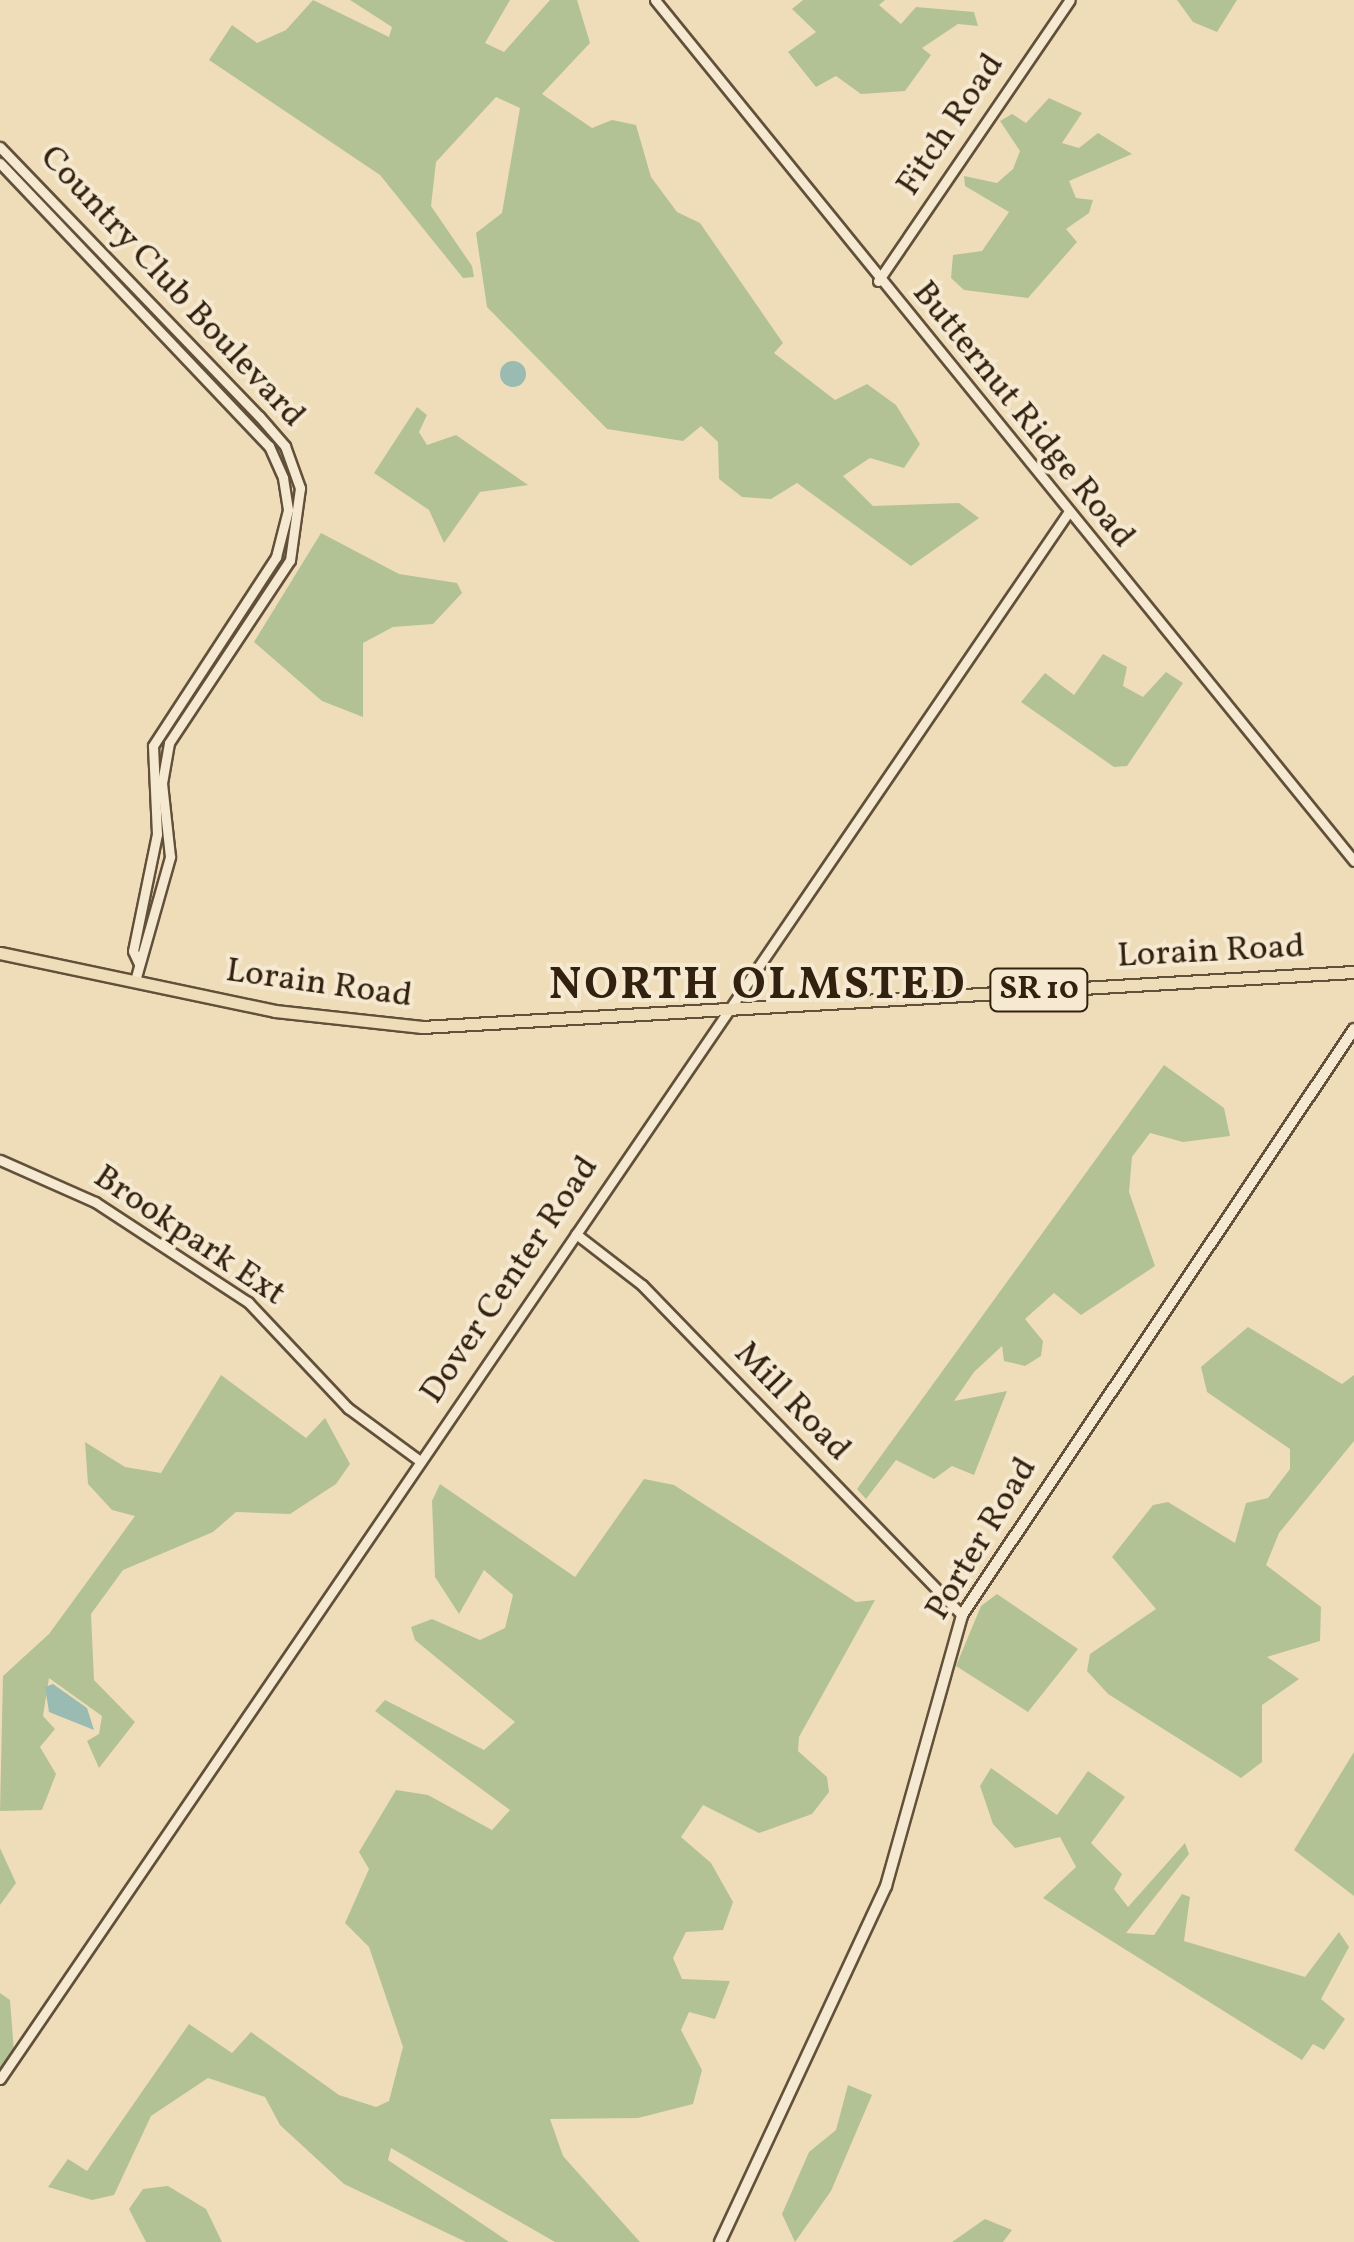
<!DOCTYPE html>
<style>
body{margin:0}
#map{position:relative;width:1354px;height:2242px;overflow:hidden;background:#efddba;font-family:Vollkorn,serif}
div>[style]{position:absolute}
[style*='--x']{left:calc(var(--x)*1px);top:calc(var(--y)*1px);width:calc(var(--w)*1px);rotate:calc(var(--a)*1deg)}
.green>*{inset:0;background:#b3c294}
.water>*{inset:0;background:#9abbb2}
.round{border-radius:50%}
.roads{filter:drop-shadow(2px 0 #62503a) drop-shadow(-2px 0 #62503a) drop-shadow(0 2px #62503a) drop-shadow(0 -2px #62503a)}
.tertiary>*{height:9px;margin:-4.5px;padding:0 4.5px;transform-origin:4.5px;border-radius:4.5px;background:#f5e9d2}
.secondary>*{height:10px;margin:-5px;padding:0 5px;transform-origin:5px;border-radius:5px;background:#f5e9d2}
.primary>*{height:11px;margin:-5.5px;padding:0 5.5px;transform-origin:5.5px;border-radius:5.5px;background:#efddba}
span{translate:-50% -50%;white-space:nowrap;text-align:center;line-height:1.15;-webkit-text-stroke:8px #f5e9d2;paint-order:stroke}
.shield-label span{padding:2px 8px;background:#f5e9d2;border:2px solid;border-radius:8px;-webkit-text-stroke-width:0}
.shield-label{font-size:32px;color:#332110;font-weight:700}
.street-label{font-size:35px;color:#332110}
.district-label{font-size:45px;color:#332110;font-weight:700;letter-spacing:2.5px}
</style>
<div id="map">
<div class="green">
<div style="clip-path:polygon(313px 0,389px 37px,392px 27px,350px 0,510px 0,485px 43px,504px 52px,550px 0,577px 0,590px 43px,542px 94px,592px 128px,612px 120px,636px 125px,651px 177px,677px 212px,700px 223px,783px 343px,774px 353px,835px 400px,867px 384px,896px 405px,920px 444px,904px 468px,870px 458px,843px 476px,873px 506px,959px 503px,979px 518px,911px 566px,797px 483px,771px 499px,742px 497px,719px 479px,718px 442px,701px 426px,683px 441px,607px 429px,487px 307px,476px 233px,502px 213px,520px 108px,496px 97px,436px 162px,431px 206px,472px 266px,474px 277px,463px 278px,380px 175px,209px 60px,232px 25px,257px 43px,286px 30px)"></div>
<div style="clip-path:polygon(803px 0,885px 0,879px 5px,901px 24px,916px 7px,974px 12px,978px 26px,958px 24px,922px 48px,931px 55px,905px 91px,861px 94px,836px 76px,816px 87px,788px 52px,816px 32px,792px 9px)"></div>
<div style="clip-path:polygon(1177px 0,1237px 0,1217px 32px,1193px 22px)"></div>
<div style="clip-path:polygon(1049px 98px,1082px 113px,1062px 143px,1079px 148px,1098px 133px,1132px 154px,1069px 181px,1076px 198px,1093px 200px,1089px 213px,1066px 229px,1077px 242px,1028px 298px,964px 290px,951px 278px,953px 255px,982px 251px,1009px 212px,965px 186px,964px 176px,997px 183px,1013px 169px,1020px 151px,1000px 121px,1012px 114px,1026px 123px)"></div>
<div style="clip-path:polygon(417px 407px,427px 415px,419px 432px,427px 445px,456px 435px,528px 485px,480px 492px,444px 543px,429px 510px,374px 473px)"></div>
<div style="clip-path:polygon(321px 533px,399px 574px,457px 583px,462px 593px,433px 624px,393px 627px,363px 643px,363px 717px,322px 701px,254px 642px)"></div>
<div style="clip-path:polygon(1103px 654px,1127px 667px,1123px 686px,1143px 697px,1166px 672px,1183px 683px,1127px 766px,1114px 767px,1021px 702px,1045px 673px,1074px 695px)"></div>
<div style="clip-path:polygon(1164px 1065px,1224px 1108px,1230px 1136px,1183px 1142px,1150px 1133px,1132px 1157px,1129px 1192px,1155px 1266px,1081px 1315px,1054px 1293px,1025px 1319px,1043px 1341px,1041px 1356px,1025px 1366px,1004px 1361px,1002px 1346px,974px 1372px,954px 1401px,1007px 1391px,974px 1475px,952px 1466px,934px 1479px,896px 1460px,866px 1499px,857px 1489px)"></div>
<div style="clip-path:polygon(1248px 1327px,1342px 1384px,1354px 1375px,1354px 1441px,1279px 1533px,1266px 1565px,1321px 1607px,1320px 1641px,1267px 1657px,1299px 1679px,1262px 1705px,1262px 1762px,1241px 1778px,1108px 1694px,1087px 1671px,1090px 1654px,1156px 1609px,1112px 1557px,1153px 1505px,1168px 1502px,1235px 1543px,1246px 1503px,1268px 1498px,1290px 1469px,1290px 1449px,1207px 1392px,1201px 1367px)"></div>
<div style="clip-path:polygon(221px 1375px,306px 1438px,325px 1418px,350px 1464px,336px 1484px,290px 1514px,236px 1512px,213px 1532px,123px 1570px,91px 1614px,94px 1680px,135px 1722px,99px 1768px,87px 1741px,99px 1734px,102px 1716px,49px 1678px,43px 1716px,55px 1729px,40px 1747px,56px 1774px,42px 1810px,0 1811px,3px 1676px,49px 1634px,135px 1516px,112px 1510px,88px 1484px,85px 1442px,125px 1467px,161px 1473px)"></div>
<div style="clip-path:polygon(644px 1479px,674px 1485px,856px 1602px,875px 1600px,799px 1737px,798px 1751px,827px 1777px,829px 1792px,812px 1814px,759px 1833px,703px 1805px,681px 1837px,711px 1863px,733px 1902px,723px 1930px,686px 1932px,673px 1958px,682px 1979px,730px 1981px,715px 2019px,689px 2012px,681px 2030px,702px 2070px,693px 2104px,638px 2118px,550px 2119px,563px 2156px,640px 2242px,555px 2242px,391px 2148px,388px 2160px,509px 2242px,466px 2242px,344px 2184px,280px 2125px,265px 2097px,208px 2078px,151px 2116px,114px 2195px,92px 2200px,48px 2187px,68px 2159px,87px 2171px,189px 2024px,232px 2053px,251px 2032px,339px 2095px,376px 2107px,389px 2101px,403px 2047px,369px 1947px,345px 1923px,369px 1869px,359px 1852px,396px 1790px,428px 1795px,492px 1830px,510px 1810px,375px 1711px,385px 1700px,484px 1750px,515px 1722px,415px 1640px,411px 1627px,432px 1619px,480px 1640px,505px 1628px,513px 1595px,484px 1570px,459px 1614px,435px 1577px,432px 1501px,440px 1484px,575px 1577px)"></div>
<div style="clip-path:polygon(997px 1594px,1078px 1649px,1028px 1712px,956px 1666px,981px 1606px)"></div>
<div style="clip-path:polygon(1354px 1752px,1354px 1896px,1294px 1850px)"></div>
<div style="clip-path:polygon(991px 1768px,1057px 1815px,1088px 1771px,1125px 1797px,1091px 1843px,1122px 1874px,1114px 1889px,1128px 1907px,1185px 1843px,1189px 1854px,1126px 1933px,1154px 1935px,1182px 1894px,1190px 1897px,1184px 1941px,1305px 1977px,1339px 1932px,1349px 1947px,1321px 1999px,1345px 2019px,1324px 2050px,1313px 2044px,1302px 2060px,1043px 1898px,1076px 1867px,1060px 1837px,1015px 1848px,993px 1824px,980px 1786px)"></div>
<div style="clip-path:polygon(0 1848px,16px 1883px,0 1905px)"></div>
<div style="clip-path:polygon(0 1993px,10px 2000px,14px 2052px,0 2068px)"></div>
<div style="clip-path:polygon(848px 2085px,872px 2095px,831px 2191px,795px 2242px,782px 2214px,809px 2152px,836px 2130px)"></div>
<div style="clip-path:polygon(168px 2186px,206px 2209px,222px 2242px,146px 2242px,129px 2209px,143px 2189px)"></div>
<div style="clip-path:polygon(985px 2219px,1012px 2230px,1003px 2242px,952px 2242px)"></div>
</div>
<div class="water">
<div class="round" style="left:500px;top:361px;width:26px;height:26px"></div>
<div style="clip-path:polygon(53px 1684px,87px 1708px,94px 1730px,49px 1712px,45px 1687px)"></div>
</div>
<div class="roads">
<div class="tertiary">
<div style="--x:655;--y:0;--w:1109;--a:50.93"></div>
<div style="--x:0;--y:147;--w:373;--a:46.1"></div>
<div style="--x:259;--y:416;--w:40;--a:49"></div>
<div style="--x:285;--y:446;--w:45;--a:70.3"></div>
<div style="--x:300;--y:488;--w:73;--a:97.9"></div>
<div style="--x:290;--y:560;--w:219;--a:123.5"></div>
<div style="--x:169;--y:743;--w:41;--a:99.9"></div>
<div style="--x:162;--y:783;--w:74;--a:83.8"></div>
<div style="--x:170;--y:857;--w:129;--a:105.8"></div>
<div style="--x:0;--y:163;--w:390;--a:46.5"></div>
<div style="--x:269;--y:446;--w:35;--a:66"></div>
<div style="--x:283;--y:478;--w:32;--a:81"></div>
<div style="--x:288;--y:510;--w:49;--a:104.3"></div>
<div style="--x:276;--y:557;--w:225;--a:123.1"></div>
<div style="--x:153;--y:746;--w:88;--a:87.4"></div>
<div style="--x:157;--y:834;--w:119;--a:101.6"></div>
<div style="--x:133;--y:951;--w:14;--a:65"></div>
<div style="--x:878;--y:281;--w:340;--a:-55.7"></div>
<div style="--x:0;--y:1160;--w:104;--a:23.9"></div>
<div style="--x:95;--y:1202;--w:183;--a:33.2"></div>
<div style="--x:248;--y:1302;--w:146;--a:46.7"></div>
<div style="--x:348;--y:1408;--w:89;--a:36.4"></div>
<div style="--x:576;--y:1234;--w:83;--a:37.7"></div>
<div style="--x:642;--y:1285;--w:460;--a:45.9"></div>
<div style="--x:0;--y:2079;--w:1896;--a:-55.71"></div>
</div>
<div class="secondary">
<div style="--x:720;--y:2242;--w:393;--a:-65"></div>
<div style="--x:886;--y:1886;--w:281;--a:-74.3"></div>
<div style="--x:962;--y:1615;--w:705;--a:-56.22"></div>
</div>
<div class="primary">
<div style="--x:0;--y:953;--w:281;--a:11.9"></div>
<div style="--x:275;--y:1011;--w:148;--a:6.2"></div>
<div style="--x:422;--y:1027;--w:934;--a:-3.38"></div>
</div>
</div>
<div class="shield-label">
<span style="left:1039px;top:990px">SR 10</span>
</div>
<div class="street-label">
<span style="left:951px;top:125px;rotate:-56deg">Fitch Road</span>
<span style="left:172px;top:287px;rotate:47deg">Country Club Boulevard</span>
<span style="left:1023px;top:415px;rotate:51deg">Butternut Ridge Road</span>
<span style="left:1211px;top:952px;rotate:-3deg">Lorain Road</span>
<span style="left:319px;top:984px;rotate:8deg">Lorain Road</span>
<span style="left:189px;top:1236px;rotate:34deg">Brookpark Ext</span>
<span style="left:510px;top:1280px;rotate:-56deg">Dover Center Road</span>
<span style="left:792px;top:1402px;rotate:46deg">Mill Road</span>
<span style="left:982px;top:1539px;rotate:-59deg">Porter Road</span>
</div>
<div class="district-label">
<span style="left:758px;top:987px">NORTH OLMSTED</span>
</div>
</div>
